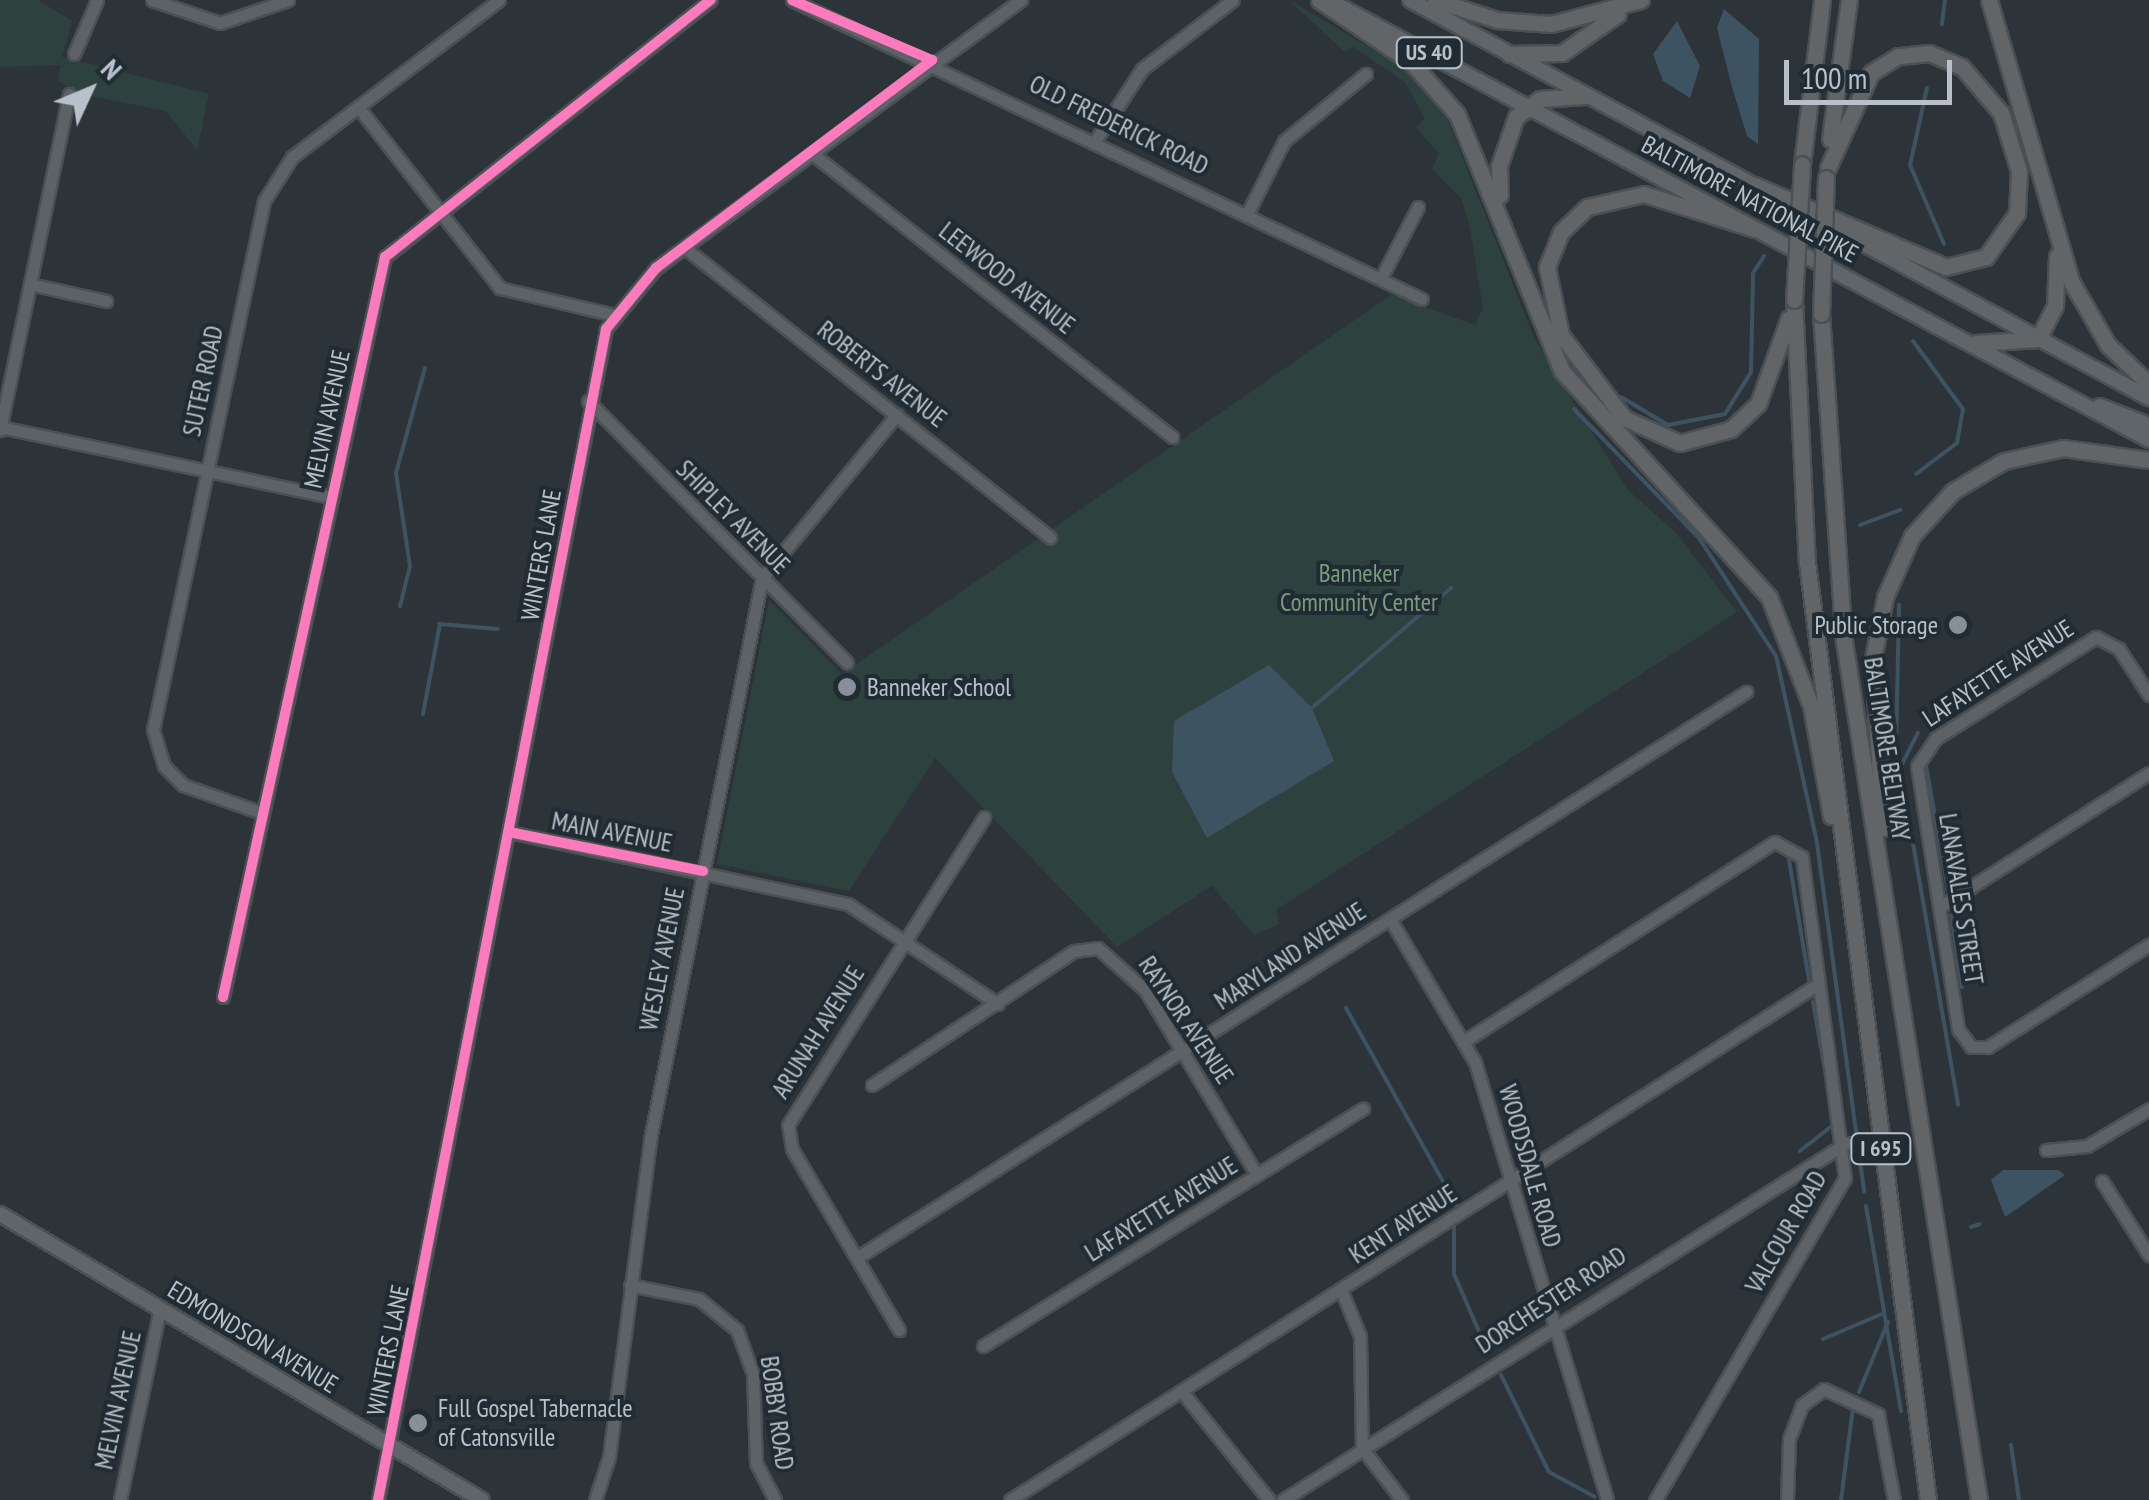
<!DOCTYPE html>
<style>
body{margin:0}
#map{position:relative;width:2149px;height:1500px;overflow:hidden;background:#2d3439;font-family:"PT Sans Narrow",sans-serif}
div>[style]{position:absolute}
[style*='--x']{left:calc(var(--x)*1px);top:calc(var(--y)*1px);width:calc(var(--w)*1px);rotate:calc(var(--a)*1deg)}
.green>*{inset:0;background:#2d413f}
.water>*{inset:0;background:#3e5361}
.stream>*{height:4px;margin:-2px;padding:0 2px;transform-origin:2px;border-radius:2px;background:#3e5361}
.roads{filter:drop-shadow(2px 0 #4b5054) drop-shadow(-2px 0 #4b5054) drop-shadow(0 2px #4b5054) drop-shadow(0 -2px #4b5054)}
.minor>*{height:11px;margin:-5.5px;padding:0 5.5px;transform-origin:5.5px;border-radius:5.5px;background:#5d6267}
.major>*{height:14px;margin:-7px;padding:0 7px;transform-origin:7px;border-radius:7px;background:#5f6569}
.highway>*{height:15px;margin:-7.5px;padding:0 7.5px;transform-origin:7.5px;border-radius:7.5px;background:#626567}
.bridges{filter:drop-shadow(2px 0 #4a5055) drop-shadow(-2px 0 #4a5055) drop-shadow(0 2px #4a5055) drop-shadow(0 -2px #4a5055)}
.highway-bridge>*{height:15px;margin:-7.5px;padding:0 7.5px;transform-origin:7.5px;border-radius:7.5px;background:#626567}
.cycleway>*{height:10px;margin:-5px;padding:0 5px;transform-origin:5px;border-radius:5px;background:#fd7abc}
.dots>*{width:28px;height:28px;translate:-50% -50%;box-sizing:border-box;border:5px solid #212b34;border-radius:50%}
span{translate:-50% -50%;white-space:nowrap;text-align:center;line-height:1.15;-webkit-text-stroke:8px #212b34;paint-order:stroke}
.shield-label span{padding:2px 8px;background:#212b34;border:2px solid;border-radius:8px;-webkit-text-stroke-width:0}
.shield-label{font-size:22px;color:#b8c1c9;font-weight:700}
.street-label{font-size:25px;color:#b8c1c9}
.park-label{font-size:25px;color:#799c7b}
.poi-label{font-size:25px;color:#b8c1c9}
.right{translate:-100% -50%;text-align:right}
.left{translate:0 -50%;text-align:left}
.north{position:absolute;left:40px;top:40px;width:100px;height:100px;-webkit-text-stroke:8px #212b34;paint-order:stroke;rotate:46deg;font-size:28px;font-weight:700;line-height:40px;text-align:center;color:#b8c1c9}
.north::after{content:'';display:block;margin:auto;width:35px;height:45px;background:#b8c1c9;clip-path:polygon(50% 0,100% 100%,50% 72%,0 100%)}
.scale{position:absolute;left:1784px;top:60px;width:168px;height:45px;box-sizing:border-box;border:5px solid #b8c1c9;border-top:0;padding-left:12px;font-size:30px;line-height:35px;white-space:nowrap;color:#b8c1c9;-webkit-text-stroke:8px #212b34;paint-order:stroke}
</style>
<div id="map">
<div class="green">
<div style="clip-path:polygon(0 0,38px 0,72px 21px,62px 57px,209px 94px,197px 150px,166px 111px,80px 94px,58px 81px,60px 65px,0 67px)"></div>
<div style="clip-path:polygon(1289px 0,1403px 67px,1441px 103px,1534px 338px,1627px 489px,1675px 532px,1737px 612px,1276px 910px,1279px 924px,1254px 935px,1212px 886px,1117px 947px,935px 758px,849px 891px,717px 864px,769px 600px,842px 674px,1391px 295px,1475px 325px,1483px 308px,1470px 228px,1461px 198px,1432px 169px,1439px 154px,1416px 127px,1425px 118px,1405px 82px,1353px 47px,1345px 52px)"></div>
</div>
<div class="water">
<div style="clip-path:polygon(1724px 9px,1759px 39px,1758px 144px,1747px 136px,1732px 87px,1717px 28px)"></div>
<div style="clip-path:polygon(1677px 21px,1700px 66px,1690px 98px,1663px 81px,1653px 54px)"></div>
<div style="clip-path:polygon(1269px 665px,1312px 708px,1334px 761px,1207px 838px,1172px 772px,1174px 721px)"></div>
<div style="clip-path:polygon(2003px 1170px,2058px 1170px,2065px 1175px,2005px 1217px,1991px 1180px)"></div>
</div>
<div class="stream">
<div style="--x:1942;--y:24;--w:24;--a:-83"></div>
<div style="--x:1927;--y:88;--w:79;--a:102.4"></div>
<div style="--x:1910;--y:165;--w:86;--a:66.7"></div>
<div style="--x:1913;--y:341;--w:84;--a:53.7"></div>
<div style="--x:1963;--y:409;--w:35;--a:100"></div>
<div style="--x:1957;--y:443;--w:51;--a:142.9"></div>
<div style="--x:1621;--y:397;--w:55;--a:30.8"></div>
<div style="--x:1668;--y:425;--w:58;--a:-10.9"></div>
<div style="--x:1725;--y:414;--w:49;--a:-58.2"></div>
<div style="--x:1751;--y:372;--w:99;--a:-88.8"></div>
<div style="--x:1753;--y:273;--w:20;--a:-57"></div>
<div style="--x:1574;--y:409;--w:180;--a:45.9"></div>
<div style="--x:1699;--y:538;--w:141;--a:56.9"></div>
<div style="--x:1776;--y:656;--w:191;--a:77.6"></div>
<div style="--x:1817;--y:843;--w:352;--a:82.3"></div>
<div style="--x:1860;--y:525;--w:43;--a:-20.6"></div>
<div style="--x:1899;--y:605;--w:140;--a:91.2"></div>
<div style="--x:1896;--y:745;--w:365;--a:80.2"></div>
<div style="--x:400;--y:606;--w:41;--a:-76"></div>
<div style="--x:410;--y:566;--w:94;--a:-98.6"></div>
<div style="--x:396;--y:473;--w:109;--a:-74.6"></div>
<div style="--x:439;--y:624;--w:59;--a:4.8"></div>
<div style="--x:1312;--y:708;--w:184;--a:-40.8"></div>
<div style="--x:423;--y:714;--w:92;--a:-79.3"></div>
<div style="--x:1925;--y:760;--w:133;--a:80"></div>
<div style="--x:1902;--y:764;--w:35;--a:-63"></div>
<div style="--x:1788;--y:854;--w:135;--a:80.6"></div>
<div style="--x:1951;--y:915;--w:73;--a:81.3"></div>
<div style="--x:1813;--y:1002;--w:70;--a:80.1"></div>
<div style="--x:1346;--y:1008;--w:229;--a:60.8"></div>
<div style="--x:1800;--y:1151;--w:42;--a:-38.2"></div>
<div style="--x:1866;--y:1206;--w:208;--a:80.3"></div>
<div style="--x:1454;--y:1224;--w:50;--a:90"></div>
<div style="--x:1454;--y:1274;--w:83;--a:66.5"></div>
<div style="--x:1971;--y:1227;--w:9;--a:-18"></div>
<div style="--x:1823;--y:1339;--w:64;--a:-23"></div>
<div style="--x:1501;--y:1375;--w:108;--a:63.7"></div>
<div style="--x:1549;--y:1472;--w:52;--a:28.5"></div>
<div style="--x:1859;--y:1392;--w:76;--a:-67.5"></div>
<div style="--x:2011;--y:1445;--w:56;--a:81.7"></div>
<div style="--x:1841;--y:1500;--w:93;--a:-82.6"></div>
</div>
<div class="roads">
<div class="minor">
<div style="--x:152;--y:0;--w:72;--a:18.7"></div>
<div style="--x:220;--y:23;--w:72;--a:-18.7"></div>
<div style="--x:792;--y:0;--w:697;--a:25.39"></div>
<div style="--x:74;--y:54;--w:59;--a:-66.9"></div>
<div style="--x:358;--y:107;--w:230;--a:51.9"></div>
<div style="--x:500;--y:288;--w:117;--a:13.3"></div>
<div style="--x:1097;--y:138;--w:82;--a:-56.9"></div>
<div style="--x:1142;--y:69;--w:114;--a:-37.2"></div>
<div style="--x:814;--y:155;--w:456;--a:38.2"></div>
<div style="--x:1247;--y:214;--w:82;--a:-63.1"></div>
<div style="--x:1284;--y:141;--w:106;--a:-39.3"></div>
<div style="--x:685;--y:248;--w:466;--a:38.4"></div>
<div style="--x:1381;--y:278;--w:80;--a:-62.5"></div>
<div style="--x:30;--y:284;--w:78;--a:12.6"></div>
<div style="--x:588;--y:401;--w:368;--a:45.3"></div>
<div style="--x:1;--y:427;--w:337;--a:12"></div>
<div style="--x:0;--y:430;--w:343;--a:-78.4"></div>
<div style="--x:2149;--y:695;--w:55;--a:-123.1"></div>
<div style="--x:2119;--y:649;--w:26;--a:-152"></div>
<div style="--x:2096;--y:637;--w:189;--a:147.7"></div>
<div style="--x:1936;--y:738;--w:34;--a:124"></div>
<div style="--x:1917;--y:766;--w:266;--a:81.1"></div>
<div style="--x:1958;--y:1029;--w:22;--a:54"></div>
<div style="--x:1971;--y:1047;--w:17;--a:0"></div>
<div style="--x:1988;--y:1047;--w:191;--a:-32.4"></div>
<div style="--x:262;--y:813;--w:84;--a:-160.5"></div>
<div style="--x:183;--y:785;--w:27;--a:-135"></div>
<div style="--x:164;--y:766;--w:38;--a:-107"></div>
<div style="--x:153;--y:730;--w:541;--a:-78.15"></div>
<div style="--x:264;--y:201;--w:52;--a:-57.5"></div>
<div style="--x:292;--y:157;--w:260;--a:-37.2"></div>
<div style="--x:514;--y:833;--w:341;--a:12"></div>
<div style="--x:848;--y:904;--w:180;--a:33.7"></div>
<div style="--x:1940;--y:907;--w:248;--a:-32.7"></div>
<div style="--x:1390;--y:919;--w:166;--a:59.3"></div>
<div style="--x:1475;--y:1062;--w:457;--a:73.2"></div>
<div style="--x:223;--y:997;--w:758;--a:-77.65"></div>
<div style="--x:385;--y:257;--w:415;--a:-38.3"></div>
<div style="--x:1466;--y:1040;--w:367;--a:-32.7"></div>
<div style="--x:1775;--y:842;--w:31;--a:29"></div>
<div style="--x:1802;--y:857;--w:324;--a:82.4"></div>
<div style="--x:1845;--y:1178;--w:374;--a:120.5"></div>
<div style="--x:872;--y:1085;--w:242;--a:-33.6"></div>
<div style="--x:1074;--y:951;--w:24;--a:-7"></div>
<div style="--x:1098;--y:948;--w:63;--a:41.8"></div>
<div style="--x:1145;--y:990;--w:216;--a:58.8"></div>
<div style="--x:2046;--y:1150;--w:41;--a:-5.6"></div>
<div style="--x:2087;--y:1146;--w:72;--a:-30.8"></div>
<div style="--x:2102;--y:1181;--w:88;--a:57.6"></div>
<div style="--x:858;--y:1257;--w:1053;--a:-32.47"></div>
<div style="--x:630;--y:1285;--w:70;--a:11.5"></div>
<div style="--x:699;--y:1299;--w:49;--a:39.2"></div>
<div style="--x:737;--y:1330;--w:47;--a:70"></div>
<div style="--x:753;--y:1374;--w:89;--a:88.1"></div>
<div style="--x:756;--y:1463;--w:42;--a:62.8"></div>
<div style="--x:1342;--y:1292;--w:48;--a:67.8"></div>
<div style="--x:1360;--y:1336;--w:112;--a:89"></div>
<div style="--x:1362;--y:1448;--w:66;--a:52.4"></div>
<div style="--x:899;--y:1330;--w:210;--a:-120.6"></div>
<div style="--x:792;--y:1149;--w:24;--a:-99"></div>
<div style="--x:788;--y:1125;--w:365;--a:-57.5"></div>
<div style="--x:983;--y:1346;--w:448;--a:-32"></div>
<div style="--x:1183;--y:1393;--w:137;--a:51.2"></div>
<div style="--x:120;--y:1500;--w:195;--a:-78.2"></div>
<div style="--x:378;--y:1500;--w:1193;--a:-78.98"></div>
<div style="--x:606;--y:329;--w:79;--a:-50.7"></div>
<div style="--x:656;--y:268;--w:453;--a:-36.3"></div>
<div style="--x:595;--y:1500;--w:45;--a:-72"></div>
<div style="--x:609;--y:1457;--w:320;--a:-82.6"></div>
<div style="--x:650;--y:1140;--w:573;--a:-78.73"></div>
<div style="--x:762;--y:578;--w:212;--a:-50.5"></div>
<div style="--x:1010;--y:1500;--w:959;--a:-32.56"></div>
<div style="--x:1283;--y:1500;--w:667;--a:-32.38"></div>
<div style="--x:1787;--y:1500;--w:61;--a:-88.1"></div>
<div style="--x:1789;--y:1439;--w:36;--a:-69"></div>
<div style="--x:1802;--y:1405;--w:27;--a:-36"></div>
<div style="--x:1824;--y:1389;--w:60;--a:24.8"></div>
<div style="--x:1878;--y:1414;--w:87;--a:79.5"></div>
</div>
<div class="major">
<div style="--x:1410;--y:0;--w:399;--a:28.3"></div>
<div style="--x:1330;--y:1;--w:929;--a:28.19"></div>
<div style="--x:1816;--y:218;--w:379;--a:28.4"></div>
<div style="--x:2100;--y:406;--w:53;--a:21.2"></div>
<div style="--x:0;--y:1214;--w:560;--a:30.68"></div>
</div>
<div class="highway">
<div style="--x:1319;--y:0;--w:111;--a:34"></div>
<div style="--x:1411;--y:62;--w:69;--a:48.5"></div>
<div style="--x:1457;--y:114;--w:278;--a:67.8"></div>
<div style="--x:1562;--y:371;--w:306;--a:47.5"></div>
<div style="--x:1769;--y:597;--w:117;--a:68.9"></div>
<div style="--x:1811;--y:706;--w:112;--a:79.7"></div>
<div style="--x:1435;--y:0;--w:65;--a:17.9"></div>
<div style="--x:1497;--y:20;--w:54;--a:4.2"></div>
<div style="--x:1551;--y:24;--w:93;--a:-14.9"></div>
<div style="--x:1989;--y:0;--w:295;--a:73.7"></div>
<div style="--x:2072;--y:283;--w:72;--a:59.9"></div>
<div style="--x:2108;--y:345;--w:57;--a:43.6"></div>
<div style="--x:1509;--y:54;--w:53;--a:-1.1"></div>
<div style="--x:1562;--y:53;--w:68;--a:-34.9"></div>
<div style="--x:1830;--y:139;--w:140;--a:-82.2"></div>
<div style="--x:1802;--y:164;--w:165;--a:-83"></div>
<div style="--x:1754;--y:185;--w:209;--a:23.1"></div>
<div style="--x:1946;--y:267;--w:41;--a:-14"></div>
<div style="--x:1986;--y:257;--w:54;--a:-54.8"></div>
<div style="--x:2017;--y:213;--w:42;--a:-87.3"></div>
<div style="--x:2019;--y:171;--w:61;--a:-107.2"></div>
<div style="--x:2001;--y:113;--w:60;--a:-130.3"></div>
<div style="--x:1962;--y:67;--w:36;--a:-157"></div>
<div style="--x:1929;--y:53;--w:31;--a:174"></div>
<div style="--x:1898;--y:56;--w:32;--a:148"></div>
<div style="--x:1871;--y:73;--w:104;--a:114.4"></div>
<div style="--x:1500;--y:195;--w:29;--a:-92"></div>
<div style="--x:1499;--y:166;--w:52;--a:-70.9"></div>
<div style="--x:1516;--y:117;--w:30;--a:-37"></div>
<div style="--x:1540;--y:99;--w:45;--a:-3.8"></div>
<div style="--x:1755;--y:229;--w:116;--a:-162.5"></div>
<div style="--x:1644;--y:194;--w:58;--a:167.2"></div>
<div style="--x:1587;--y:207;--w:36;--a:136"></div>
<div style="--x:1561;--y:232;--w:38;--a:112"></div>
<div style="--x:1547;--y:267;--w:69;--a:78.4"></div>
<div style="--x:1561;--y:335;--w:104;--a:52.8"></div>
<div style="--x:1624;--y:418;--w:61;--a:24.1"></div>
<div style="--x:1680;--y:443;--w:53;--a:-15.4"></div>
<div style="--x:1731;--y:429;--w:37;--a:-43"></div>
<div style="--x:1758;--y:404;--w:91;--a:-70.2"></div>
<div style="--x:1794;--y:300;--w:262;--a:87.2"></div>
<div style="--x:1807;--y:562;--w:946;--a:82.65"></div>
<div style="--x:1821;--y:314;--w:328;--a:86"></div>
<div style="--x:1844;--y:641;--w:870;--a:81.07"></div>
<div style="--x:1976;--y:343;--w:62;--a:-3.7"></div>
<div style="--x:2038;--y:339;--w:37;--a:-63"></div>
<div style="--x:2055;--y:306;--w:50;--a:-87.7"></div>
<div style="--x:1883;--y:828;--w:169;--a:-93.4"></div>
<div style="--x:1873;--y:659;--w:63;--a:-79"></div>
<div style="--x:1885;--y:597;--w:67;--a:-66.1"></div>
<div style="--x:1912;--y:536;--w:61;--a:-47.7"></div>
<div style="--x:1953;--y:491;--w:59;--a:-30.5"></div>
<div style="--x:2004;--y:461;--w:60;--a:-12.4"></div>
<div style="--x:2063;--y:448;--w:87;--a:7.9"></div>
</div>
</div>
<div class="bridges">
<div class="highway-bridge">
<div style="--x:1794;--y:300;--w:136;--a:-86.6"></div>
<div style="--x:1821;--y:314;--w:136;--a:-87.9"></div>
</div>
</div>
<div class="cycleway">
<div style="--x:514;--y:833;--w:193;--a:11.4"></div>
<div style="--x:223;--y:997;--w:758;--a:-77.65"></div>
<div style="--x:385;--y:257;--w:415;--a:-38.3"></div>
<div style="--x:378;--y:1500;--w:1193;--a:-78.98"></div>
<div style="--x:606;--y:329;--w:79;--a:-50.7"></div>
<div style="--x:656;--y:268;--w:346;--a:-37"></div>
<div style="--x:932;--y:60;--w:152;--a:-156.8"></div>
</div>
<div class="dots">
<div style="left:1958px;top:625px;background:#879097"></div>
<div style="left:847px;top:687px;background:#879097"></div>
<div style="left:418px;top:1423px;background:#879097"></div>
</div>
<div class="shield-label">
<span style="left:1429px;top:53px">US 40</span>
<span style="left:1881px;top:1149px">I 695</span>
</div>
<div class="street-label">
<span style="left:1119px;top:125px;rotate:26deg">OLD FREDERICK ROAD</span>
<span style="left:1750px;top:199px;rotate:28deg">BALTIMORE NATIONAL PIKE</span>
<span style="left:1007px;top:278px;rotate:38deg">LEEWOOD AVENUE</span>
<span style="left:882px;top:374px;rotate:38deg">ROBERTS AVENUE</span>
<span style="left:203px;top:381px;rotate:-78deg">SUTER ROAD</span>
<span style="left:327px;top:419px;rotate:-78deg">MELVIN AVENUE</span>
<span style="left:733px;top:517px;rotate:45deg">SHIPLEY AVENUE</span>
<span style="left:541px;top:555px;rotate:-80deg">WINTERS LANE</span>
<span style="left:1998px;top:673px;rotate:-33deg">LAFAYETTE AVENUE</span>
<span style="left:1887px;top:749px;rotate:81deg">BALTIMORE BELTWAY</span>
<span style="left:612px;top:832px;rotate:11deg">MAIN AVENUE</span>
<span style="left:1961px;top:899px;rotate:81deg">LANAVALES STREET</span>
<span style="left:1290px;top:956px;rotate:-33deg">MARYLAND AVENUE</span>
<span style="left:662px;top:959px;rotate:-79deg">WESLEY AVENUE</span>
<span style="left:1186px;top:1020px;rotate:56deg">RAYNOR AVENUE</span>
<span style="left:818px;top:1032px;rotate:-58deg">ARUNAH AVENUE</span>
<span style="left:1530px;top:1166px;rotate:74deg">WOODSDALE ROAD</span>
<span style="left:1161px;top:1209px;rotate:-32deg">LAFAYETTE AVENUE</span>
<span style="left:1403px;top:1224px;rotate:-33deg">KENT AVENUE</span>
<span style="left:1786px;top:1232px;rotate:-60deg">VALCOUR ROAD</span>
<span style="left:1551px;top:1300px;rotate:-33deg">DORCHESTER ROAD</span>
<span style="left:253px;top:1337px;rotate:31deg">EDMONDSON AVENUE</span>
<span style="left:388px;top:1350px;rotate:-79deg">WINTERS LANE</span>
<span style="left:118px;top:1400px;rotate:-78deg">MELVIN AVENUE</span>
<span style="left:777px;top:1413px;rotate:82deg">BOBBY ROAD</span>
</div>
<div class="park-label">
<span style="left:1359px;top:588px">Banneker<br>Community Center</span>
</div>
<div class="poi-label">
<span class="right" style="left:1938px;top:625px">Public Storage</span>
<span class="left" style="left:867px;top:687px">Banneker School</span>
<span class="left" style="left:438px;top:1423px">Full Gospel Tabernacle<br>of Catonsville</span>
</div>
<div class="north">N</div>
<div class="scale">100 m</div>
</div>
